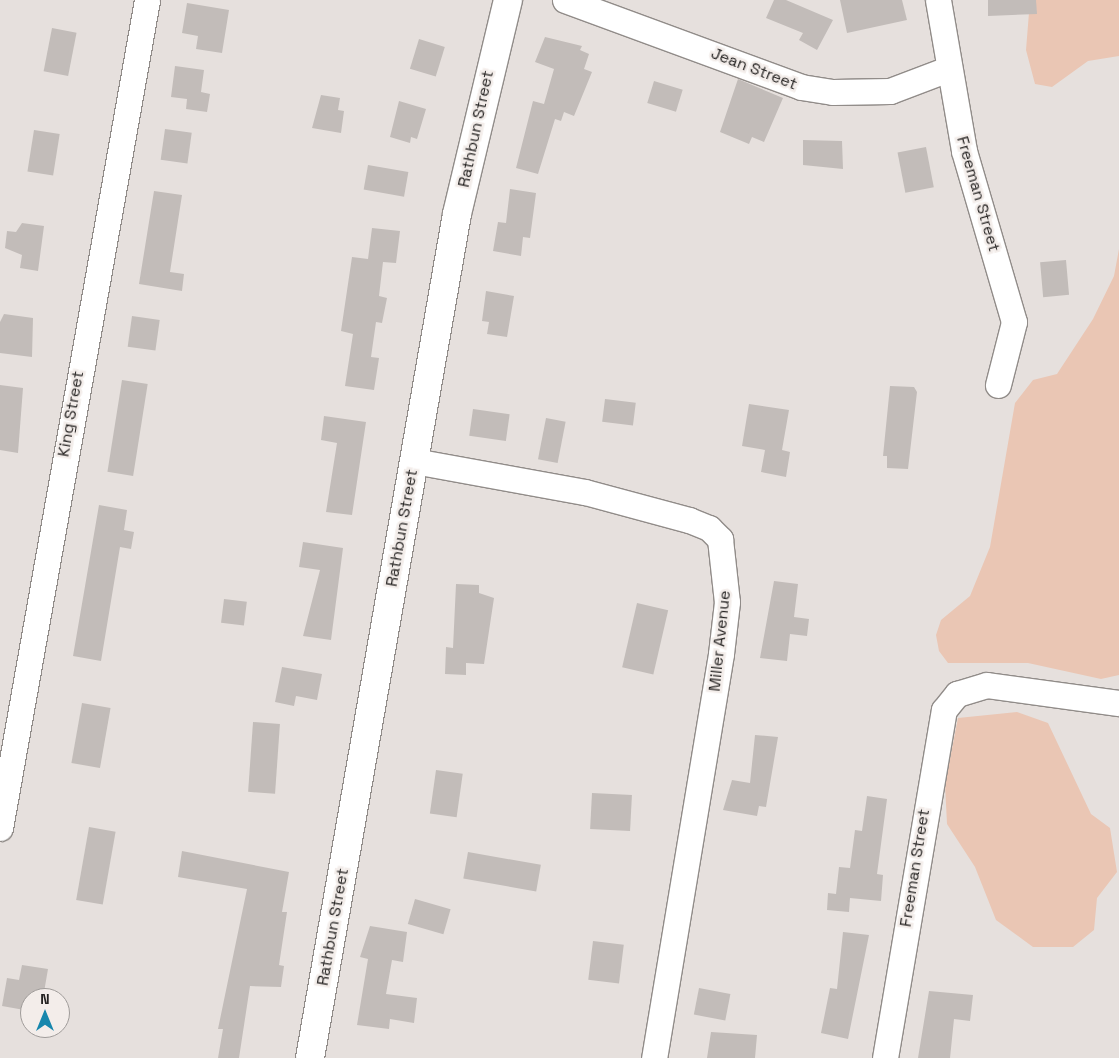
<!DOCTYPE html>
<style>
body{margin:0}
#map{position:relative;width:1119px;height:1058px;overflow:hidden;background:#e6e0dd;font-family:"Space Grotesk",sans-serif}
div>[style]{position:absolute}
[style*='--x']{left:calc(var(--x)*1px);top:calc(var(--y)*1px);width:calc(var(--w)*1px);rotate:calc(var(--a)*1deg)}
.green>*{inset:0;background:#eac6b4}
.building>*{inset:0;background:#c2bcb9;transform-origin:0 0}
.roads{filter:drop-shadow(1px 0 #918c89) drop-shadow(-1px 0 #918c89) drop-shadow(0 1px #918c89) drop-shadow(0 -1px #918c89)}
.street>*{height:25px;margin:-12.5px;padding:0 12.5px;transform-origin:12.5px;border-radius:12.5px;background:#fff}
.secondary>*{height:28px;margin:-14px;padding:0 14px;transform-origin:14px;border-radius:14px;background:#fff}
span{translate:-50% -50%;white-space:nowrap;text-align:center;line-height:1.15;-webkit-text-stroke:5px #f3edea;paint-order:stroke}
.street-label{font-size:16px;color:#242221}
.north{position:absolute;left:20px;top:988px;width:50px;height:50px;box-sizing:border-box;background:#f3edea;border:1px solid #a09c9a;border-radius:50%;rotate:0deg;font-size:14px;font-weight:700;line-height:20px;text-align:center;color:#242221}
.north::after{content:'';display:block;margin:auto;width:18px;height:22px;background:#1787ad;clip-path:polygon(50% 0,100% 100%,50% 72%,0 100%)}
</style>
<div id="map">
<div class="green">
<div style="clip-path:polygon(1030px 0,1119px 0,1119px 56px,1088px 61px,1052px 87px,1035px 84px,1026px 50px)"></div>
<div style="clip-path:polygon(1119px 249px,1119px 675px,1101px 679px,1028px 663px,948px 663px,939px 651px,936px 635px,941px 620px,970px 596px,990px 547px,1015px 403px,1033px 380px,1057px 374px,1093px 319px,1114px 276px)"></div>
<div style="clip-path:polygon(1017px 712px,1048px 723px,1091px 814px,1110px 828px,1117px 872px,1097px 898px,1094px 930px,1073px 947px,1033px 947px,996px 920px,975px 867px,947px 824px,945px 784px,958px 718px)"></div>
</div>
<div class="building">
<div style="clip-path:polygon(774px 0,786px 0,833px 20px,817px 50px,799px 40px,803px 33px,766px 18px)"></div>
<div style="clip-path:polygon(840px 0,902px 0,907px 20px,847px 33px)"></div>
<div style="clip-path:polygon(988px 0,1036px 0,1037px 14px,988px 16px)"></div>
<div style="clip-path:polygon(187px 3px,229px 10px,222px 53px,196px 49px,198px 36px,182px 33px)"></div>
<div style="left:52px;top:28px;width:25px;height:44px;rotate:11deg"></div>
<div style="clip-path:polygon(545px 37px,582px 46px,580px 50px,589px 54px,584px 69px,592px 72px,574px 116px,564px 112px,561px 121px,555px 119px,538px 174px,516px 168px,533px 101px,544px 104px,554px 69px,535px 62px)"></div>
<div style="left:419px;top:39px;width:27px;height:31px;rotate:17deg"></div>
<div style="clip-path:polygon(175px 66px,204px 70px,201px 92px,210px 94px,207px 112px,186px 109px,187px 99px,171px 97px)"></div>
<div style="clip-path:polygon(738px 79px,783px 98px,764px 142px,752px 137px,749px 144px,720px 132px)"></div>
<div style="left:654px;top:81px;width:30px;height:23px;rotate:17deg"></div>
<div style="clip-path:polygon(321px 95px,340px 98px,338px 110px,344px 111px,341px 133px,312px 128px)"></div>
<div style="clip-path:polygon(399px 101px,426px 109px,417px 139px,411px 137px,410px 143px,390px 137px)"></div>
<div style="left:165px;top:129px;width:27px;height:31px;rotate:8deg"></div>
<div style="left:34px;top:130px;width:26px;height:42px;rotate:9deg"></div>
<div style="clip-path:polygon(803px 140px,842px 141px,843px 169px,803px 165px)"></div>
<div style="left:926px;top:147px;width:41px;height:29px;rotate:79deg"></div>
<div style="left:368px;top:165px;width:41px;height:25px;rotate:10deg"></div>
<div style="clip-path:polygon(510px 189px,536px 193px,530px 238px,523px 237px,521px 256px,493px 251px,498px 222px,506px 223px)"></div>
<div style="clip-path:polygon(154px 191px,182px 195px,170px 272px,184px 274px,182px 291px,139px 284px)"></div>
<div style="clip-path:polygon(22px 223px,44px 226px,38px 271px,20px 268px,22px 255px,5px 248px,7px 231px,16px 232px)"></div>
<div style="clip-path:polygon(372px 228px,400px 231px,396px 263px,383px 262px,379px 296px,387px 298px,382px 323px,376px 322px,371px 357px,379px 358px,374px 390px,345px 386px,353px 334px,341px 331px,352px 257px,368px 259px)"></div>
<div style="left:1066px;top:260px;width:35px;height:26px;rotate:85deg"></div>
<div style="clip-path:polygon(486px 291px,514px 296px,507px 337px,487px 334px,489px 322px,482px 321px)"></div>
<div style="clip-path:polygon(4px 314px,33px 318px,32px 357px,0 353px,0 322px)"></div>
<div style="left:132px;top:316px;width:28px;height:31px;rotate:8deg"></div>
<div style="left:122px;top:380px;width:26px;height:93px;rotate:9deg"></div>
<div style="clip-path:polygon(0 385px,23px 388px,18px 453px,0 450px)"></div>
<div style="clip-path:polygon(890px 386px,914px 387px,917px 392px,908px 469px,887px 468px,887px 456px,883px 456px)"></div>
<div style="left:605px;top:399px;width:31px;height:23px;rotate:7deg"></div>
<div style="clip-path:polygon(749px 404px,789px 410px,782px 450px,790px 452px,786px 477px,761px 472px,765px 450px,742px 446px)"></div>
<div style="left:473px;top:409px;width:37px;height:27px;rotate:8deg"></div>
<div style="clip-path:polygon(324px 416px,366px 422px,352px 515px,326px 512px,337px 443px,321px 440px)"></div>
<div style="left:546px;top:418px;width:20px;height:42px;rotate:11deg"></div>
<div style="clip-path:polygon(99px 505px,127px 510px,124px 530px,134px 532px,131px 549px,120px 547px,101px 661px,73px 656px)"></div>
<div style="clip-path:polygon(303px 542px,343px 548px,331px 640px,303px 636px,320px 570px,299px 567px)"></div>
<div style="clip-path:polygon(774px 581px,798px 584px,794px 617px,809px 619px,807px 636px,790px 634px,787px 661px,760px 658px)"></div>
<div style="clip-path:polygon(456px 584px,479px 585px,479px 593px,494px 598px,484px 664px,466px 663px,466px 675px,445px 674px,446px 647px,453px 648px)"></div>
<div style="left:224px;top:599px;width:23px;height:24px;rotate:7deg"></div>
<div style="left:637px;top:603px;width:32px;height:66px;rotate:13deg"></div>
<div style="clip-path:polygon(282px 667px,322px 674px,317px 700px,296px 696px,294px 706px,275px 702px)"></div>
<div style="left:82px;top:703px;width:29px;height:61px;rotate:10deg"></div>
<div style="left:253px;top:722px;width:27px;height:70px;rotate:4deg"></div>
<div style="clip-path:polygon(755px 735px,778px 737px,766px 807px,759px 806px,757px 816px,723px 810px,732px 780px,750px 783px)"></div>
<div style="left:436px;top:770px;width:27px;height:44px;rotate:8deg"></div>
<div style="left:592px;top:793px;width:40px;height:36px;rotate:3deg"></div>
<div style="clip-path:polygon(867px 796px,887px 799px,877px 874px,883px 875px,881px 901px,850px 898px,849px 912px,827px 910px,828px 893px,836px 894px,839px 867px,850px 868px,855px 830px,862px 831px)"></div>
<div style="left:89px;top:827px;width:27px;height:74px;rotate:10deg"></div>
<div style="clip-path:polygon(182px 851px,289px 872px,282px 912px,287px 912px,279px 965px,284px 966px,281px 987px,250px 986px,239px 1058px,218px 1058px,223px 1029px,218px 1029px,247px 889px,178px 877px)"></div>
<div style="left:468px;top:852px;width:74px;height:27px;rotate:10deg"></div>
<div style="left:415px;top:899px;width:37px;height:26px;rotate:16deg"></div>
<div style="clip-path:polygon(370px 926px,407px 932px,403px 962px,392px 960px,386px 994px,417px 998px,414px 1023px,390px 1019px,389px 1029px,357px 1025px,368px 959px,360px 957px)"></div>
<div style="clip-path:polygon(843px 932px,869px 935px,848px 1039px,821px 1033px,830px 988px,837px 989px)"></div>
<div style="left:593px;top:941px;width:31px;height:39px;rotate:7deg"></div>
<div style="clip-path:polygon(22px 965px,48px 969px,43px 998px,30px 998px,30px 1011px,2px 1006px,7px 978px,19px 980px)"></div>
<div style="left:699px;top:988px;width:32px;height:27px;rotate:11deg"></div>
<div style="clip-path:polygon(929px 991px,973px 995px,970px 1021px,954px 1019px,950px 1058px,918px 1058px)"></div>
<div style="clip-path:polygon(711px 1032px,757px 1035px,755px 1058px,707px 1058px)"></div>
</div>
<div class="roads">
<div class="street">
<div style="--x:565;--y:0;--w:252;--a:20.2"></div>
<div style="--x:801;--y:87;--w:32;--a:9"></div>
<div style="--x:833;--y:92;--w:57;--a:-1"></div>
<div style="--x:890;--y:91;--w:62;--a:-20.8"></div>
<div style="--x:938;--y:0;--w:153;--a:80.2"></div>
<div style="--x:964;--y:151;--w:178;--a:73.7"></div>
<div style="--x:1014;--y:322;--w:65;--a:104.3"></div>
<div style="--x:414;--y:461;--w:174;--a:10.3"></div>
<div style="--x:585;--y:492;--w:108;--a:15.1"></div>
<div style="--x:689;--y:520;--w:22;--a:22"></div>
<div style="--x:709;--y:528;--w:16;--a:45"></div>
<div style="--x:720;--y:539;--w:63;--a:83.7"></div>
<div style="--x:727;--y:602;--w:52;--a:96.6"></div>
<div style="--x:721;--y:654;--w:410;--a:99.4"></div>
<div style="--x:0;--y:828;--w:841;--a:-79.93"></div>
<div style="--x:885;--y:1058;--w:353;--a:-80.4"></div>
<div style="--x:944;--y:710;--w:21;--a:-51"></div>
<div style="--x:957;--y:694;--w:31;--a:-17"></div>
<div style="--x:987;--y:685;--w:133;--a:7.8"></div>
</div>
<div class="secondary">
<div style="--x:310;--y:1058;--w:857;--a:-80.12"></div>
<div style="--x:457;--y:214;--w:220;--a:-76.6"></div>
</div>
</div>
<div class="street-label">
<span style="left:754px;top:69px;rotate:21deg">Jean Street</span>
<span style="left:476px;top:129px;rotate:-78deg">Rathbun Street</span>
<span style="left:978px;top:194px;rotate:74deg">Freeman Street</span>
<span style="left:71px;top:414px;rotate:-80deg">King Street</span>
<span style="left:402px;top:528px;rotate:-80deg">Rathbun Street</span>
<span style="left:720px;top:641px;rotate:-84deg">Miller Avenue</span>
<span style="left:915px;top:868px;rotate:-81deg">Freeman Street</span>
<span style="left:333px;top:927px;rotate:-80deg">Rathbun Street</span>
</div>
<div class="north">N</div>
</div>
